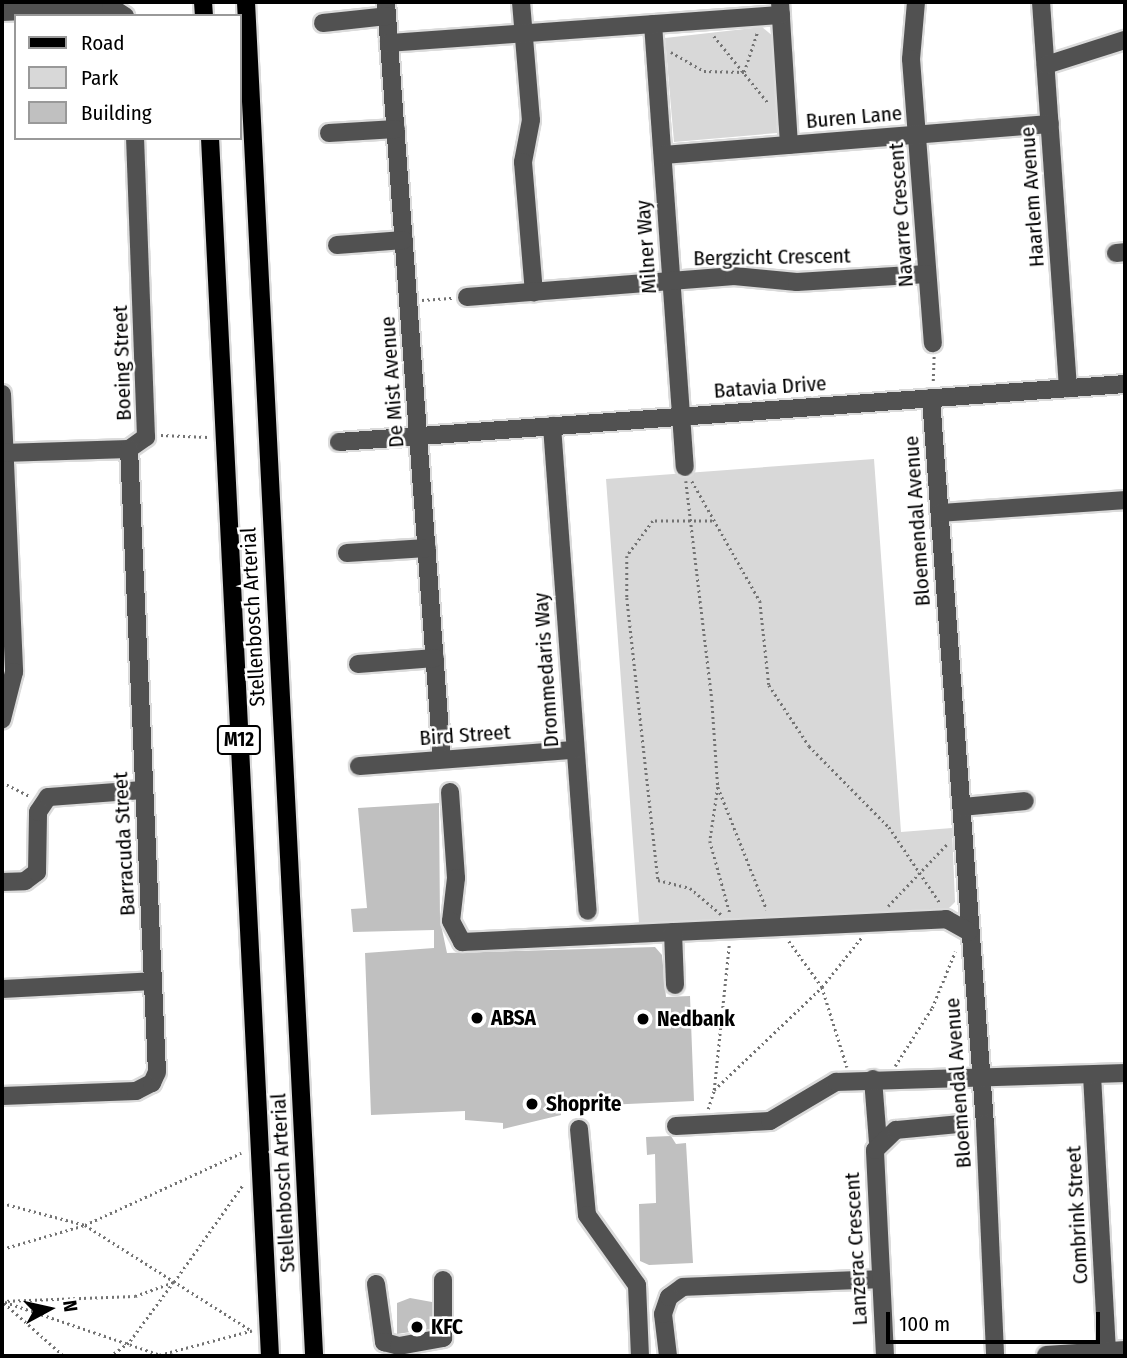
<!DOCTYPE html>
<style>
body{margin:0}
#map{position:relative;width:1127px;height:1358px;overflow:hidden;background:#fff;font-family:"Fira Sans Condensed",sans-serif}
div>[style]{position:absolute}
[style*='--x']{left:calc(var(--x)*1px);top:calc(var(--y)*1px);width:calc(var(--w)*1px);rotate:calc(var(--a)*1deg)}
.green>*{inset:0;background:#d8d8d8}
.building>*{inset:0;background:#c0c0c0}
.path>*{height:2.5px;margin-top:-1.25px;transform-origin:0;background:repeating-linear-gradient(90deg,#737373 0 2px,transparent 0 5.5px)}
.roads{filter:drop-shadow(2px 0 #dbdbdb) drop-shadow(-2px 0 #dbdbdb) drop-shadow(0 2px #dbdbdb) drop-shadow(0 -2px #dbdbdb)}
.minor>*{height:18px;margin:-9px;padding:0 9px;transform-origin:9px;border-radius:9px;background:#515151}
.major>*{height:18px;margin:-9px;padding:0 9px;transform-origin:9px;border-radius:9px;background:#000}
.dots>*{width:19px;height:19px;translate:-50% -50%;box-sizing:border-box;border:4px solid #fff;border-radius:50%}
span{translate:-50% -50%;white-space:nowrap;text-align:center;line-height:1.15;-webkit-text-stroke:5px #fff;paint-order:stroke}
.shield-label span{padding:2px 5px;background:#fff;border:2px solid;border-radius:5px;-webkit-text-stroke-width:0}
.shield-label{font-size:19px;color:#000;font-weight:700}
.street-label{font-size:21px;color:#000}
.poi-label{font-size:21px;color:#000;font-weight:700}
.left{translate:0 -50%;text-align:left}
.frame{position:absolute;inset:0;border:4px solid #000;pointer-events:none}
.legend{position:absolute;left:14px;top:14px;width:228px;height:126px;box-sizing:border-box;background:#fff;border:2px solid #999;margin:0;padding:9px 12px;list-style:none;font-size:21px;color:#000}
.legend li{display:flex;align-items:center;gap:14px;height:35px}
.legend b{width:35px;border:2px solid #999}
.north{position:absolute;left:14px;top:1274px;width:70px;height:70px;-webkit-text-stroke:5px #fff;paint-order:stroke;rotate:82deg;font-size:19px;font-weight:700;line-height:28px;text-align:center;color:#000}
.north::after{content:'';display:block;margin:auto;width:24px;height:32px;background:#000;clip-path:polygon(50% 0,100% 100%,50% 72%,0 100%)}
.scale{position:absolute;left:886px;top:1312px;width:214px;height:32px;box-sizing:border-box;border:4px solid #000;border-top:0;padding-left:9px;font-size:21px;line-height:24px;white-space:nowrap;color:#000;-webkit-text-stroke:5px #fff;paint-order:stroke}
</style>
<div id="map">
<div class="green">
<div style="clip-path:polygon(762px 27px,774px 37px,777px 133px,674px 142px,665px 38px)"></div>
<div style="clip-path:polygon(874px 459px,901px 832px,952px 828px,955px 902px,946px 911px,915px 914px,639px 923px,606px 479px)"></div>
</div>
<div class="building">
<div style="clip-path:polygon(439px 803px,440px 920px,447px 953px,655px 947px,662px 955px,666px 997px,690px 996px,694px 1101px,561px 1107px,561px 1115px,503px 1129px,503px 1123px,465px 1120px,465px 1111px,371px 1115px,365px 953px,434px 948px,434px 930px,353px 932px,351px 909px,367px 908px,358px 808px)"></div>
<div style="clip-path:polygon(671px 1136px,676px 1144px,686px 1143px,693px 1263px,649px 1265px,640px 1261px,639px 1204px,656px 1203px,655px 1154px,647px 1155px,646px 1137px)"></div>
<div style="clip-path:polygon(410px 1298px,432px 1302px,432px 1329px,397px 1334px,397px 1303px)"></div>
</div>
<div class="path">
<div style="--x:714;--y:36;--w:87;--a:51"></div>
<div style="--x:671;--y:52;--w:38;--a:30"></div>
<div style="--x:704;--y:71;--w:40;--a:1.4"></div>
<div style="--x:744;--y:72;--w:41;--a:-71.6"></div>
<div style="--x:422;--y:300;--w:32;--a:-4"></div>
<div style="--x:933;--y:381;--w:25;--a:-88"></div>
<div style="--x:161;--y:435;--w:47;--a:2.4"></div>
<div style="--x:686;--y:481;--w:221;--a:83.2"></div>
<div style="--x:712;--y:700;--w:87;--a:86.1"></div>
<div style="--x:718;--y:787;--w:55;--a:98.4"></div>
<div style="--x:710;--y:841;--w:75;--a:74.5"></div>
<div style="--x:692;--y:481;--w:138;--a:60.5"></div>
<div style="--x:760;--y:601;--w:84;--a:83.9"></div>
<div style="--x:769;--y:685;--w:73;--a:56.7"></div>
<div style="--x:809;--y:746;--w:114;--a:45.4"></div>
<div style="--x:889;--y:827;--w:92;--a:56.1"></div>
<div style="--x:712;--y:521;--w:59;--a:180"></div>
<div style="--x:653;--y:521;--w:44;--a:126.6"></div>
<div style="--x:627;--y:556;--w:42;--a:90"></div>
<div style="--x:627;--y:598;--w:284;--a:83.7"></div>
<div style="--x:658;--y:880;--w:33;--a:14"></div>
<div style="--x:690;--y:888;--w:42;--a:40.2"></div>
<div style="--x:2;--y:782;--w:30;--a:27"></div>
<div style="--x:718;--y:787;--w:132;--a:68.3"></div>
<div style="--x:888;--y:906;--w:87;--a:-46.4"></div>
<div style="--x:789;--y:941;--w:57;--a:54.3"></div>
<div style="--x:822;--y:987;--w:84;--a:72.6"></div>
<div style="--x:895;--y:1066;--w:69;--a:-57.5"></div>
<div style="--x:932;--y:1008;--w:61;--a:-67.7"></div>
<div style="--x:714;--y:1090;--w:147;--a:-84.1"></div>
<div style="--x:708;--y:1109;--w:20;--a:-72"></div>
<div style="--x:714;--y:1090;--w:149;--a:-43.6"></div>
<div style="--x:822;--y:987;--w:63;--a:-51.5"></div>
<div style="--x:2;--y:1203;--w:86;--a:14.8"></div>
<div style="--x:85;--y:1225;--w:172;--a:-24.8"></div>
<div style="--x:2;--y:1249;--w:86;--a:-16.1"></div>
<div style="--x:85;--y:1225;--w:198;--a:32.4"></div>
<div style="--x:252;--y:1331;--w:98;--a:165.3"></div>
<div style="--x:174;--y:1282;--w:118;--a:-54.7"></div>
<div style="--x:2;--y:1301;--w:133;--a:-2.2"></div>
<div style="--x:135;--y:1296;--w:41;--a:-19.7"></div>
<div style="--x:174;--y:1282;--w:76;--a:126.4"></div>
<div style="--x:129;--y:1343;--w:22;--a:144"></div>
<div style="--x:5;--y:1302;--w:165;--a:18.8"></div>
<div style="--x:4;--y:1303;--w:80;--a:41.5"></div>
</div>
<div class="roads">
<div class="minor">
<div style="--x:386;--y:2;--w:759;--a:85.77"></div>
<div style="--x:521;--y:2;--w:118;--a:85.2"></div>
<div style="--x:531;--y:120;--w:43;--a:100.8"></div>
<div style="--x:523;--y:162;--w:131;--a:85.2"></div>
<div style="--x:780;--y:2;--w:143;--a:86.4"></div>
<div style="--x:916;--y:2;--w:57;--a:95"></div>
<div style="--x:911;--y:59;--w:285;--a:85.6"></div>
<div style="--x:1041;--y:2;--w:387;--a:86"></div>
<div style="--x:2;--y:12;--w:109;--a:-2.6"></div>
<div style="--x:111;--y:7;--w:17;--a:33"></div>
<div style="--x:323;--y:23;--w:64;--a:-6.2"></div>
<div style="--x:653;--y:24;--w:444;--a:85.9"></div>
<div style="--x:389;--y:43;--w:393;--a:-4.1"></div>
<div style="--x:1046;--y:65;--w:83;--a:-17.6"></div>
<div style="--x:329;--y:133;--w:67;--a:-3.4"></div>
<div style="--x:663;--y:155;--w:388;--a:-4.6"></div>
<div style="--x:337;--y:245;--w:67;--a:-4.3"></div>
<div style="--x:1116;--y:253;--w:9;--a:-6"></div>
<div style="--x:467;--y:297;--w:268;--a:-4.5"></div>
<div style="--x:734;--y:276;--w:63;--a:5.4"></div>
<div style="--x:797;--y:282;--w:130;--a:-3.5"></div>
<div style="--x:2;--y:394;--w:278;--a:87.5"></div>
<div style="--x:14;--y:672;--w:49;--a:104.3"></div>
<div style="--x:931;--y:398;--w:728;--a:85.75"></div>
<div style="--x:985;--y:1124;--w:232;--a:87.5"></div>
<div style="--x:552;--y:426;--w:486;--a:85.8"></div>
<div style="--x:339;--y:442;--w:788;--a:-4.22"></div>
<div style="--x:2;--y:453;--w:127;--a:-1.8"></div>
<div style="--x:129;--y:449;--w:21;--a:-35"></div>
<div style="--x:146;--y:437;--w:299;--a:-92.1"></div>
<div style="--x:940;--y:513;--w:185;--a:-4"></div>
<div style="--x:347;--y:553;--w:80;--a:-3.6"></div>
<div style="--x:358;--y:664;--w:77;--a:-4.5"></div>
<div style="--x:359;--y:766;--w:216;--a:-4.3"></div>
<div style="--x:450;--y:792;--w:86;--a:86"></div>
<div style="--x:456;--y:878;--w:43;--a:96.6"></div>
<div style="--x:451;--y:921;--w:24;--a:62"></div>
<div style="--x:462;--y:942;--w:485;--a:-2.7"></div>
<div style="--x:946;--y:919;--w:26;--a:29"></div>
<div style="--x:962;--y:807;--w:63;--a:-5.4"></div>
<div style="--x:2;--y:882;--w:23;--a:-2"></div>
<div style="--x:25;--y:881;--w:15;--a:-37"></div>
<div style="--x:37;--y:872;--w:60;--a:-89"></div>
<div style="--x:38;--y:812;--w:18;--a:-56"></div>
<div style="--x:48;--y:797;--w:96;--a:-4.2"></div>
<div style="--x:673;--y:932;--w:53;--a:87.8"></div>
<div style="--x:2;--y:989;--w:151;--a:-3"></div>
<div style="--x:1092;--y:1075;--w:276;--a:86.9"></div>
<div style="--x:873;--y:1079;--w:63;--a:85.5"></div>
<div style="--x:2;--y:1096;--w:134;--a:-2.1"></div>
<div style="--x:136;--y:1091;--w:18;--a:-27"></div>
<div style="--x:152;--y:1083;--w:12;--a:-66"></div>
<div style="--x:157;--y:1072;--w:624;--a:-92.57"></div>
<div style="--x:676;--y:1126;--w:94;--a:-3"></div>
<div style="--x:770;--y:1121;--w:77;--a:-30.6"></div>
<div style="--x:836;--y:1082;--w:289;--a:-1.8"></div>
<div style="--x:579;--y:1129;--w:86;--a:84.7"></div>
<div style="--x:587;--y:1215;--w:86;--a:54.5"></div>
<div style="--x:637;--y:1285;--w:71;--a:87.6"></div>
<div style="--x:376;--y:1284;--w:59;--a:82.1"></div>
<div style="--x:384;--y:1342;--w:16;--a:15"></div>
<div style="--x:399;--y:1346;--w:45;--a:-10.3"></div>
<div style="--x:443;--y:1338;--w:58;--a:-90"></div>
<div style="--x:1046;--y:1355;--w:79;--a:-3.6"></div>
<div style="--x:668;--y:1356;--w:42;--a:-96.8"></div>
<div style="--x:663;--y:1314;--w:18;--a:-71"></div>
<div style="--x:669;--y:1297;--w:17;--a:-36"></div>
<div style="--x:683;--y:1287;--w:198;--a:-2.3"></div>
<div style="--x:885;--y:1356;--w:206;--a:-92.8"></div>
<div style="--x:875;--y:1150;--w:29;--a:-44"></div>
<div style="--x:896;--y:1130;--w:64;--a:-5.4"></div>
</div>
<div class="major">
<div style="--x:203;--y:2;--w:14;--a:86"></div>
<div style="--x:246;--y:2;--w:1356;--a:87.12"></div>
<div style="--x:210;--y:138;--w:1219;--a:87.18"></div>
</div>
</div>
<div class="dots">
<div style="left:477px;top:1018px;background:#000"></div>
<div style="left:643px;top:1019px;background:#000"></div>
<div style="left:532px;top:1104px;background:#000"></div>
<div style="left:417px;top:1327px;background:#000"></div>
</div>
<div class="shield-label">
<span style="left:239px;top:740px">M12</span>
</div>
<div class="street-label">
<span style="left:854px;top:117px;rotate:-5deg">Buren Lane</span>
<span style="left:1032px;top:197px;rotate:-94deg">Haarlem Avenue</span>
<span style="left:901px;top:215px;rotate:-94deg">Navarre Crescent</span>
<span style="left:646px;top:247px;rotate:-94deg">Milner Way</span>
<span style="left:772px;top:257px;rotate:-1deg">Bergzicht Crescent</span>
<span style="left:122px;top:363px;rotate:-92deg">Boeing Street</span>
<span style="left:392px;top:382px;rotate:-94deg">De Mist Avenue</span>
<span style="left:770px;top:387px;rotate:-4deg">Batavia Drive</span>
<span style="left:917px;top:521px;rotate:-94deg">Bloemendal Avenue</span>
<span style="left:253px;top:617px;rotate:-93deg">Stellenbosch Arterial</span>
<span style="left:546px;top:670px;rotate:-94deg">Drommedaris Way</span>
<span style="left:465px;top:735px;rotate:-4deg">Bird Street</span>
<span style="left:124px;top:844px;rotate:-93deg">Barracuda Street</span>
<span style="left:958px;top:1083px;rotate:-94deg">Bloemendal Avenue</span>
<span style="left:283px;top:1183px;rotate:-93deg">Stellenbosch Arterial</span>
<span style="left:1077px;top:1215px;rotate:-93deg">Combrink Street</span>
<span style="left:856px;top:1249px;rotate:-93deg">Lanzerac Crescent</span>
</div>
<div class="poi-label">
<span class="left" style="left:491px;top:1018px">ABSA</span>
<span class="left" style="left:657px;top:1019px">Nedbank</span>
<span class="left" style="left:546px;top:1104px">Shoprite</span>
<span class="left" style="left:431px;top:1327px">KFC</span>
</div>
<div class="frame"></div>
<ul class="legend">
<li><b style="height:9px;background:#000"></b>Road</li>
<li><b style="height:19px;background:#d8d8d8"></b>Park</li>
<li><b style="height:19px;background:#c0c0c0"></b>Building</li>
</ul>
<div class="north">N</div>
<div class="scale">100 m</div>
</div>
